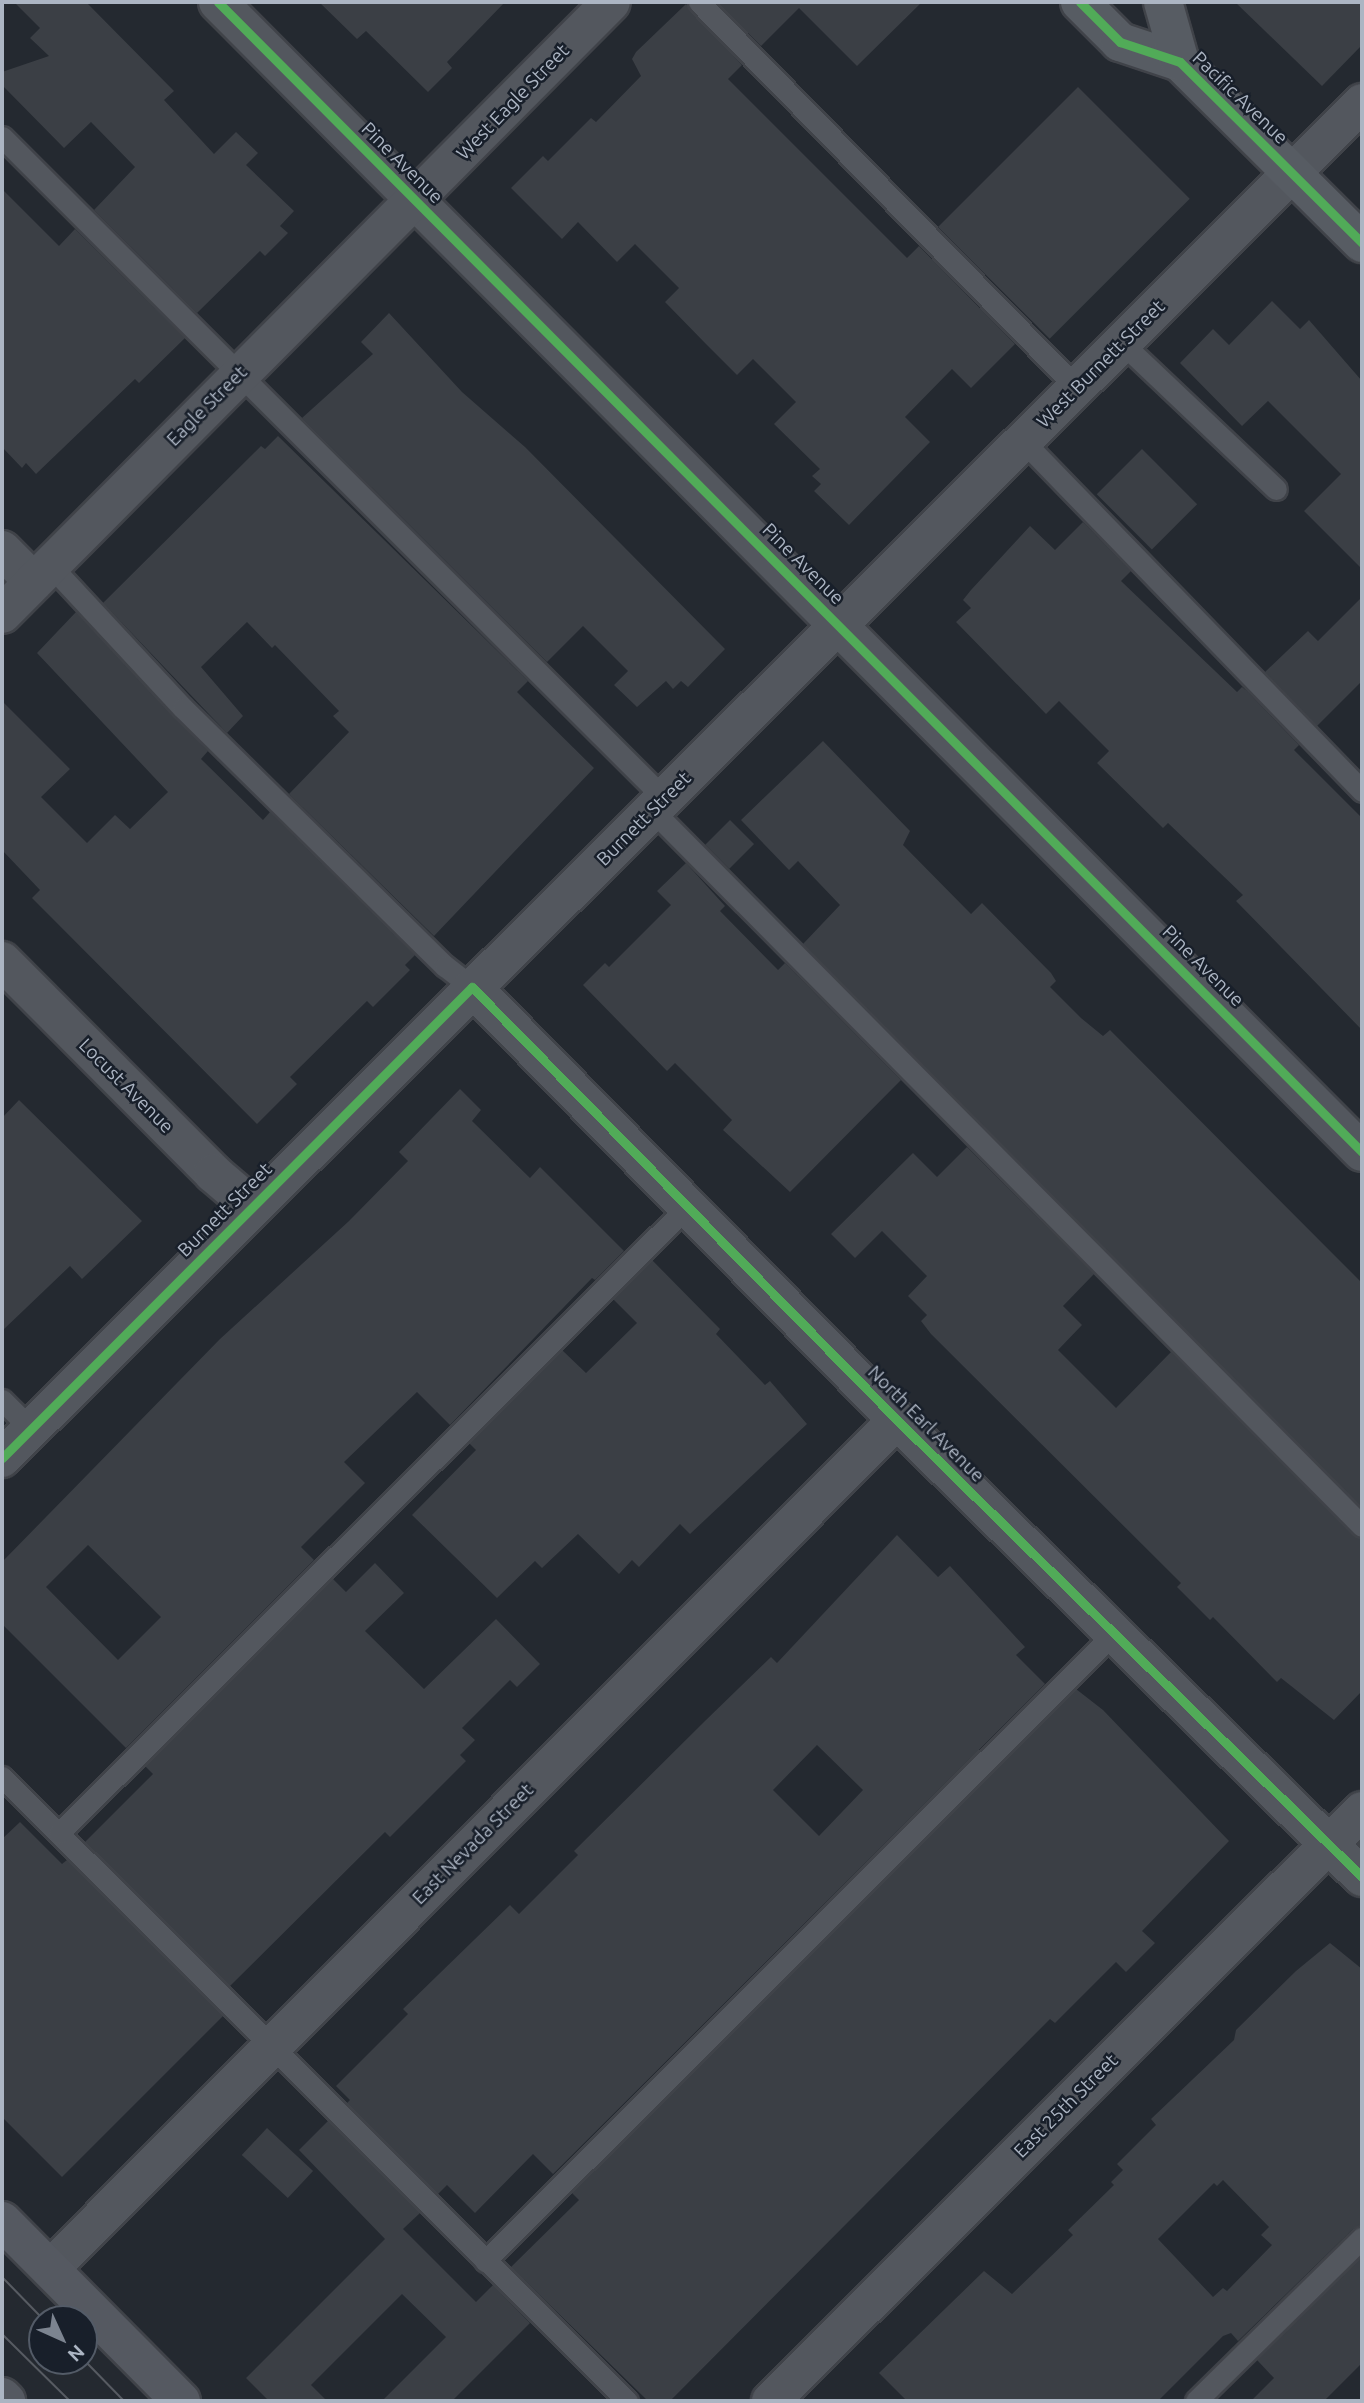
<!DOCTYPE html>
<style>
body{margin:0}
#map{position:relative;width:1364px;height:2403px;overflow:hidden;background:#242930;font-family:Ubuntu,sans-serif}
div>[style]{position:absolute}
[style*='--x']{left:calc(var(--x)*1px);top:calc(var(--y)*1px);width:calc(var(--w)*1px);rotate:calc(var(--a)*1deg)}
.building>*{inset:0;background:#3b3f45;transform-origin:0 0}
.roads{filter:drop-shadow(2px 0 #404349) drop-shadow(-2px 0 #404349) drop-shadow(0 2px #404349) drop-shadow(0 -2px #404349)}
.lane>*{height:21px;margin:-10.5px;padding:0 10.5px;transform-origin:10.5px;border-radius:10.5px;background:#53575e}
.street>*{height:38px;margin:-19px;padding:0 19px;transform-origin:19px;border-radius:19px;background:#53575e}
.secondary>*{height:38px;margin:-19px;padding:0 19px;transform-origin:19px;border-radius:19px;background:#575c63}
.primary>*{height:38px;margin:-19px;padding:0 19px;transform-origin:19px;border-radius:19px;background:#555961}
.tram>*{height:2px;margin:-1px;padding:0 1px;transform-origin:1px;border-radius:1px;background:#575b62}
.cycleway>*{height:9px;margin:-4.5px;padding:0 4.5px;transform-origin:4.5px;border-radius:4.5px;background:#51ab58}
span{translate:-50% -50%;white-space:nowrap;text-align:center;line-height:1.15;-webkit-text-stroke:5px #181f2a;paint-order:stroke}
.street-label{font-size:19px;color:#acb5c3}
.frame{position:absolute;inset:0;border:4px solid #acb5c3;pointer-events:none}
.north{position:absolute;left:28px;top:2305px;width:70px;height:70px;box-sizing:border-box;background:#181f2a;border:2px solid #535b67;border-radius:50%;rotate:135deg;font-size:19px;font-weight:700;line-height:28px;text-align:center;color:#acb5c3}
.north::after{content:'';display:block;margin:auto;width:24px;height:32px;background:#7c8490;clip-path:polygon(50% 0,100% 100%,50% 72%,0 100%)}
</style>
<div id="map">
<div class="building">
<div style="clip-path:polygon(14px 2px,86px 2px,174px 91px,164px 100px,214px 154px,236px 132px,258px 153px,246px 165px,294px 211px,280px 226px,288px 233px,265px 256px,260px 251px,197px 313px,94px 210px,135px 167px,91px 122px,64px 148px,2px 85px,2px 72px,49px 56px,30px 38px,40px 28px)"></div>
<div style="clip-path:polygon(319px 2px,505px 2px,447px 62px,452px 68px,428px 92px,366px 31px,357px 39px)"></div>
<div style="clip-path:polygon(717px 2px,922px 2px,857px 66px,799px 8px,761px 46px)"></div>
<div style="clip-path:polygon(1235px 2px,1362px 2px,1362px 45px,1322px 86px)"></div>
<div style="clip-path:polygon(686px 4px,742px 65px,728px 79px,907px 258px,919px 246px,1015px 344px,971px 388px,952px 369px,905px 417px,930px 442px,849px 525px,814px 491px,821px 484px,812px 476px,820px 469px,774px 424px,796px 402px,753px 359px,737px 375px,705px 343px,665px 302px,679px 288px,635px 244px,617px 262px,578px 222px,562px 239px,511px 188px,543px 156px,548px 161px,591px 118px,596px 122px,641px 76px,632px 59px,636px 52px)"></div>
<div style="left:1078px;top:87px;width:158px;height:198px;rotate:45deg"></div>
<div style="clip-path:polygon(2px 189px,59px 246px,75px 229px,185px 338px,139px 383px,135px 379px,36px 474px,26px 463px,22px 468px,2px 447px)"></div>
<div style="clip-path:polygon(1272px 301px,1300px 329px,1309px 320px,1362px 381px,1362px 569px,1304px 511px,1341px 474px,1268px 401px,1242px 426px,1180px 363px,1213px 329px,1229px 345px)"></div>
<div style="clip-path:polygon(389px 313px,462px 392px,525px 447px,725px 649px,688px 687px,681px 681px,673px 689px,666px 681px,637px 707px,614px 685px,628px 671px,583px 626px,547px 662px,302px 418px,373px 354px,361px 342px)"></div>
<div style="clip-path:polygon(278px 436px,528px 681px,517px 692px,594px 768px,434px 936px,289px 794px,349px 732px,333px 716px,339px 711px,275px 645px,272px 648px,247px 622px,201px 667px,243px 716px,227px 733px,103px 603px,261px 446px,265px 449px)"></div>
<div style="left:1142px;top:449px;width:78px;height:64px;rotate:45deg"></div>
<div style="clip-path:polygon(1083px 522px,1131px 571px,1121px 581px,1237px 692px,1242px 687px,1247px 691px,1299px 745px,1294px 750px,1362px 818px,1362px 1030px,1236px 901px,1243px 895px,1168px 823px,1163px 828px,1097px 763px,1109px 751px,1059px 701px,1046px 714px,956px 622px,971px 608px,963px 600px,971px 590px,1030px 526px,1055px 550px)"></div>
<div style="clip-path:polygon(1362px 597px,1362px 681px,1317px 726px,1265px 672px,1308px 631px,1318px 641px)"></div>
<div style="clip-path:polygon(76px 612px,208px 751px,201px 759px,263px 820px,270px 812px,415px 955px,405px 965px,410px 970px,373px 1007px,367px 1001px,290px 1077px,297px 1084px,257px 1124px,32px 898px,40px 890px,2px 850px,2px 701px,70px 769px,41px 797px,87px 843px,115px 815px,130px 829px,168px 792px,37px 653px)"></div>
<div style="clip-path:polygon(823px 741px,910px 831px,903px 845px,971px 914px,982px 903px,1051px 973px,1056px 981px,1050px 987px,1081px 1018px,1103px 1036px,1110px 1030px,1362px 1283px,1362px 1508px,803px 944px,840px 905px,798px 861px,789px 870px,741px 820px)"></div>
<div style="left:730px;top:820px;width:34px;height:35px;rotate:45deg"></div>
<div style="clip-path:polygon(686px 863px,725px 906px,720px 911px,778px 970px,785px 963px,901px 1080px,790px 1192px,723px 1130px,732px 1120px,675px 1063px,667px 1071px,583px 985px,605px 963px,609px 967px,671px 905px,657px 891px)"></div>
<div style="clip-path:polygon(evenodd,460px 1089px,481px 1110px,472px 1121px,530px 1178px,540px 1167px,624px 1251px,595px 1280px,592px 1278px,450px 1425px,417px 1392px,344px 1462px,365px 1483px,301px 1547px,314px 1560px,126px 1748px,2px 1624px,2px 1562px,220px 1339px,349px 1221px,408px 1161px,399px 1152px,460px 1089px,88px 1545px,161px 1617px,118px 1660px,46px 1587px,88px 1545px)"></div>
<div style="clip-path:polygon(19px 1100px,142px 1221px,82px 1279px,70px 1266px,2px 1331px,2px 1118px)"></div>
<div style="clip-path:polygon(967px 1147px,1094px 1274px,1063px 1306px,1082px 1325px,1058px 1350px,1116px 1408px,1171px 1352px,1353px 1535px,1362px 1539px,1362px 1691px,1334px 1720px,1281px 1678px,1277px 1682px,1213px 1617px,1210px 1620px,1177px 1587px,1181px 1583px,931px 1334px,921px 1321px,927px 1315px,908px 1296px,927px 1276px,882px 1231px,855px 1258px,831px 1234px,913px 1153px,937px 1177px)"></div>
<div style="clip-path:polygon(652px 1260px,720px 1329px,716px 1334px,765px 1385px,770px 1381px,807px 1424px,690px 1534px,680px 1524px,639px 1567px,632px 1560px,619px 1574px,578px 1534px,542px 1568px,535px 1561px,497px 1598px,412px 1515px,476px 1450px,469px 1443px,562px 1350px,586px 1373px,637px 1323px,613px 1299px)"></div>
<div style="clip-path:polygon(evenodd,897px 1535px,938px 1577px,950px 1566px,1025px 1647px,1016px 1655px,1045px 1684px,553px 2174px,533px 2154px,475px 2213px,447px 2185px,438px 2194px,347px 2103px,350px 2100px,336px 2086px,408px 2014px,403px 2009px,510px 1905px,519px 1914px,578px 1855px,574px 1851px,706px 1720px,771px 1657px,777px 1663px,897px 1535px,817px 1745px,863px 1790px,819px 1836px,773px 1790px,817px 1745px)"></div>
<div style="clip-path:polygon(375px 1563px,404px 1593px,365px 1631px,424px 1689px,496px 1619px,540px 1664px,517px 1687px,510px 1680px,462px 1728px,475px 1740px,460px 1755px,466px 1761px,390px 1837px,385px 1832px,230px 1986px,85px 1842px,153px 1774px,145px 1766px,333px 1579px,346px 1592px)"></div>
<div style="clip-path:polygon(1076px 1689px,1103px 1710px,1229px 1841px,1142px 1931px,1155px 1943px,1126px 1972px,1116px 1962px,1055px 2023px,1050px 2019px,670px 2401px,648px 2401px,511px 2267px,579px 2200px,572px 2193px)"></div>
<div style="clip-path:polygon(20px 1822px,62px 1864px,67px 1860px,223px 2016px,62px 2177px,2px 2117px,2px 1839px)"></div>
<div style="clip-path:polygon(evenodd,1330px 1943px,1362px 1969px,1362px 2225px,1353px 2229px,1238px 2341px,1231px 2333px,1223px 2336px,1158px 2401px,907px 2401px,879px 2373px,984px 2271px,1012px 2294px,1073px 2235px,1068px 2230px,1114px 2185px,1111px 2182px,1123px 2170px,1117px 2164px,1156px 2125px,1151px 2119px,1234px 2040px,1236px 2030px,1296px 1971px,1330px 1943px,1223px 2180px,1269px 2227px,1261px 2235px,1272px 2245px,1227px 2291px,1223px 2288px,1213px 2297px,1158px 2239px,1214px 2183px,1217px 2186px,1223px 2180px)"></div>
<div style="clip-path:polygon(328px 2121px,420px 2213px,403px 2229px,476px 2302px,493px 2285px,530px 2323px,452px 2401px,382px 2401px,446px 2337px,402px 2294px,311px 2385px,327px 2401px,269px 2401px,246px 2378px,385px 2239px,299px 2150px)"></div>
<div style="left:267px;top:2128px;width:63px;height:37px;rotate:43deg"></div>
<div style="clip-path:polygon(1362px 2256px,1362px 2363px,1324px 2401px,1251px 2401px,1274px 2378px,1257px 2360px)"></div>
</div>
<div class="roads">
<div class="lane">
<div style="--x:699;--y:2;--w:540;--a:45.6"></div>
<div style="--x:2;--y:137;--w:936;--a:44.96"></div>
<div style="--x:1122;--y:343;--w:212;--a:43.5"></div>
<div style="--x:1024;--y:442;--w:486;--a:45.9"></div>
<div style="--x:50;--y:565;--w:195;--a:47.1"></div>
<div style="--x:183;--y:708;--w:368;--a:44.6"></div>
<div style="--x:445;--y:966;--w:34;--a:38"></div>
<div style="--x:653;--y:811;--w:1007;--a:45.24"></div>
<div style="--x:2;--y:1400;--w:41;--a:45"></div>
<div style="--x:2;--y:1777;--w:883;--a:44.95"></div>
<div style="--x:59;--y:1833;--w:887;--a:-44.91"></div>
<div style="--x:485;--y:2261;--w:887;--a:-44.95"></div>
<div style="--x:1196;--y:2401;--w:233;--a:-44.5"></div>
</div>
<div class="street">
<div style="--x:218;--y:2;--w:1622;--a:45.15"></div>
<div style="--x:2;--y:550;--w:45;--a:45"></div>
<div style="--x:2;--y:614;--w:863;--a:-45.14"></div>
<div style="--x:2;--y:961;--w:299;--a:45.1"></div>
<div style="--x:213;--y:1173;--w:52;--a:40.4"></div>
<div style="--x:472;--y:987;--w:607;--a:45.53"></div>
<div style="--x:897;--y:1420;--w:652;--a:44.5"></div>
<div style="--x:2;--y:1458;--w:1920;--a:-44.89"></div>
<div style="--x:50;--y:2269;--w:1199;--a:-45.07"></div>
<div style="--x:771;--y:2401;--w:835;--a:-44.95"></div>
</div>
<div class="secondary">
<div style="--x:1080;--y:2;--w:57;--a:45"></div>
<div style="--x:1120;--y:42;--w:63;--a:18.4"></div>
<div style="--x:1180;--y:62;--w:257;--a:44.8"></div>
<div style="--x:1163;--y:2;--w:62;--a:74.2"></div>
</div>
<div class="primary">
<div style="--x:2;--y:2221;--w:254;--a:45.2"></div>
<div style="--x:2;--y:2397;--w:6;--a:45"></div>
</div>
</div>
<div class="tram">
<div style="--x:2;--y:2277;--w:59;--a:45.7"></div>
<div style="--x:2;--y:2334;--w:95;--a:44.6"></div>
<div style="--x:84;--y:2360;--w:57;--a:45.7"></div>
</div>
<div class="cycleway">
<div style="--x:218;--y:2;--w:1622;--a:45.15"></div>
<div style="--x:1080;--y:2;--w:57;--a:45"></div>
<div style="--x:1120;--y:42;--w:63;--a:18.4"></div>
<div style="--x:1180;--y:62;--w:257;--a:44.8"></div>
<div style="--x:2;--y:1458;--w:665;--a:-45.06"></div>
<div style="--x:472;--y:987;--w:607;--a:45.53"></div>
<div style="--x:897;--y:1420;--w:652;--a:44.5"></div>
</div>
<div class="street-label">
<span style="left:1240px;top:98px;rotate:44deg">Pacific Avenue</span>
<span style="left:513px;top:102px;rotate:-46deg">West Eagle Street</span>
<span style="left:402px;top:163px;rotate:45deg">Pine Avenue</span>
<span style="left:1101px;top:364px;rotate:-45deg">West Burnett Street</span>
<span style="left:207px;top:406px;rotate:-45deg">Eagle Street</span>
<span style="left:803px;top:564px;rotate:45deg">Pine Avenue</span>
<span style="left:644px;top:819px;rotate:-45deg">Burnett Street</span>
<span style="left:1203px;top:966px;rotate:45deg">Pine Avenue</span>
<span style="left:126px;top:1086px;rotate:45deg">Locust Avenue</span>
<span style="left:225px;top:1210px;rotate:-45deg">Burnett Street</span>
<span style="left:926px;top:1424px;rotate:45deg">North Earl Avenue</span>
<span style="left:473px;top:1844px;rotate:-45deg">East Nevada Street</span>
<span style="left:1066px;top:2106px;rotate:-45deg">East 25th Street</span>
</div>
<div class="frame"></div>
<div class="north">N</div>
</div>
